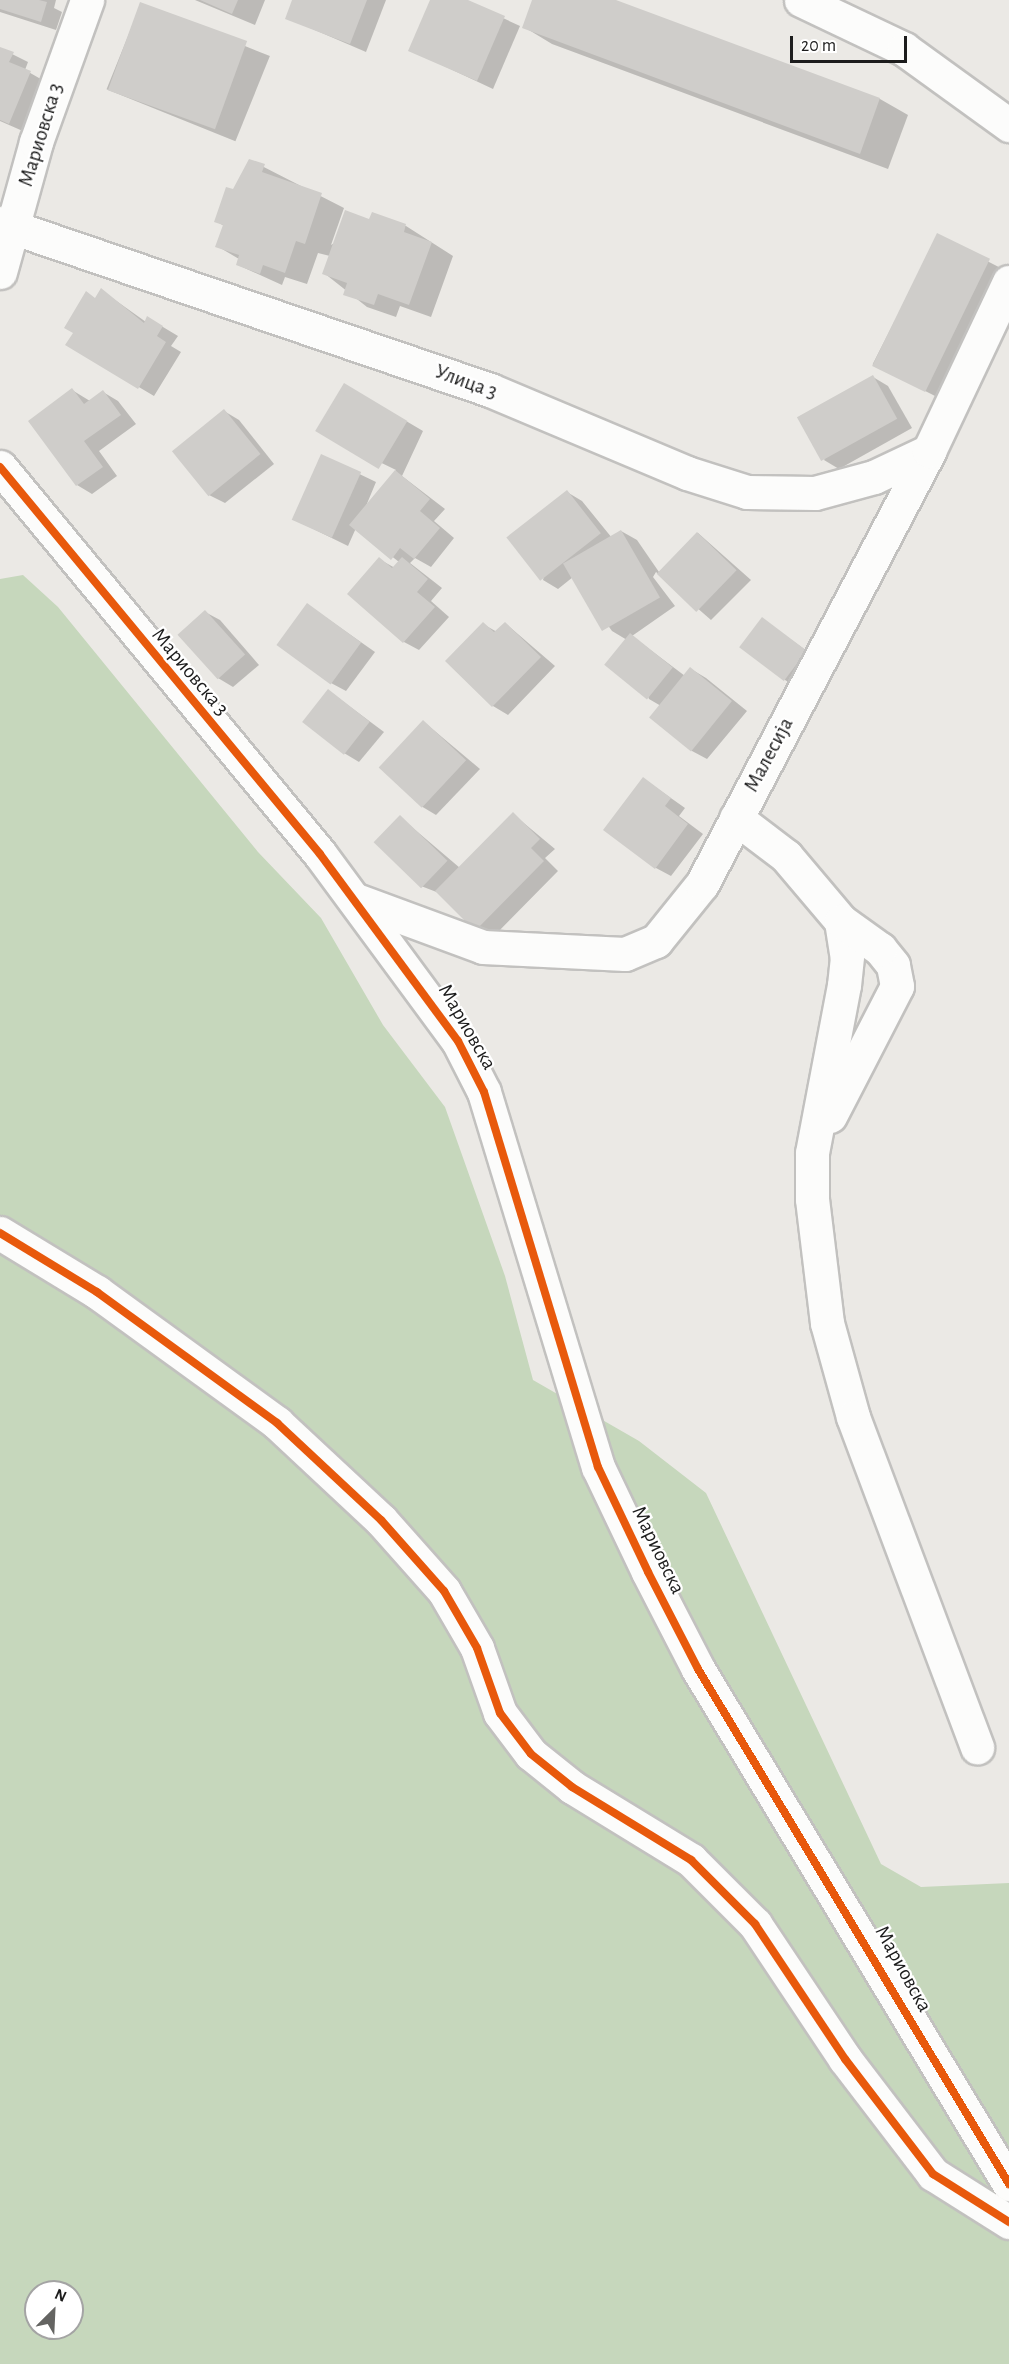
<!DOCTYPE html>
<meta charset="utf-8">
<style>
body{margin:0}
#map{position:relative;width:1009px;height:2364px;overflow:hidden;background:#ebe9e5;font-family:"Alegreya Sans",sans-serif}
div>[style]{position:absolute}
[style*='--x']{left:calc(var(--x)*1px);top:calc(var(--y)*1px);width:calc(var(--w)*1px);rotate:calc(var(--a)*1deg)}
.forest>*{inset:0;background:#c6d7bc}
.shadow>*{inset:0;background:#0003;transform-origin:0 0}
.building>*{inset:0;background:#cfcdca;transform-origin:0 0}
.roads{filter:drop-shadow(2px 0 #c2c1bf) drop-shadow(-2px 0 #c2c1bf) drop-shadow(0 2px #c2c1bf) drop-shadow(0 -2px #c2c1bf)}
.minor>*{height:33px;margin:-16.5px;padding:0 16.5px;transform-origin:16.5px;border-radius:16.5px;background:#fcfcfb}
.cycleway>*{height:8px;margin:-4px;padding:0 4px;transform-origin:4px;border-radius:4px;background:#e8590c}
span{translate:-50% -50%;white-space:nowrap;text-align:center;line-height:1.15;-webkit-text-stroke:4.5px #fff;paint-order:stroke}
.street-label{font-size:21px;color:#1c1c1c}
.north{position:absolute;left:24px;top:2280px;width:60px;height:60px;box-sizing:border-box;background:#fff;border:2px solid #a4a4a4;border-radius:50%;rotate:24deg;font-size:16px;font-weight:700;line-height:24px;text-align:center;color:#1c1c1c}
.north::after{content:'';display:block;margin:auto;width:21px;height:27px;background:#646462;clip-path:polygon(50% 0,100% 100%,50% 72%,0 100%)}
.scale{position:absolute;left:790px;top:36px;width:117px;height:27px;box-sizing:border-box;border:3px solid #1c1c1c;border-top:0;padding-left:8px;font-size:18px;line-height:21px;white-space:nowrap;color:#1c1c1c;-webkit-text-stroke:4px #fff;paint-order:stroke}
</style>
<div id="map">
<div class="forest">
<div style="clip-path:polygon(evenodd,23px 575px,58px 607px,258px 852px,321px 918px,383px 1025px,445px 1107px,505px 1276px,533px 1380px,639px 1441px,706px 1493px,881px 1864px,921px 1887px,1009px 1883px,1009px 2364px,0 2364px,0 579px,23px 575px,36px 2292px,72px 2292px,72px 2328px,36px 2328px,36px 2292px)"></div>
</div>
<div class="shadow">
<div style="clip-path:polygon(0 0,56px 0,54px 8px,62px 12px,56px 30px,0 12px)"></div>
<div style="clip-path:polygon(195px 0,265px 0,255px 25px)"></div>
<div style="clip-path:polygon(294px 0,386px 0,366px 52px,287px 18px)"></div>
<div style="clip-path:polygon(432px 0,464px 0,520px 26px,493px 89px,410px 50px)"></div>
<div style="clip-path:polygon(534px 0,612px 0,880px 99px,908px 115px,888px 169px,552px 44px,524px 27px)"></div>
<div style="left:141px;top:4px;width:139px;height:92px;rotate:22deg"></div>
<div style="clip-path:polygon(0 48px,28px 62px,25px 70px,46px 82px,25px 132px,0 121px)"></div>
<div style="clip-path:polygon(250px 160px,344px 208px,331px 245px,370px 221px,406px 226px,453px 256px,431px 317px,400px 306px,396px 317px,367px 307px,324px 273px,330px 256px,318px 253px,307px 284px,285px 277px,282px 285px,238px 265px,239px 259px,217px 246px,224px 226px,216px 221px)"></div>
<div style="left:938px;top:236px;width:80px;height:144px;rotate:27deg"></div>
<div style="clip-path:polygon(101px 290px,146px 322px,148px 318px,178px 336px,171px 346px,181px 352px,154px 396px,68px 345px)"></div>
<div style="clip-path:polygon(873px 377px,888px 386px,912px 428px,839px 469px,824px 460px)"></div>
<div style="clip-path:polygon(345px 385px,423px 431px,402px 476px,445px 509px,434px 521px,454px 538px,431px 567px,415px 558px,410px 563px,442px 588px,431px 601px,449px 617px,419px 650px,404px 642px,379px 559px,395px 568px,399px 562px,356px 528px,348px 546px,293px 519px,322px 456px,376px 482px,366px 506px,396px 470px,322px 434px)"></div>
<div style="clip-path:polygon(72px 390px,90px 401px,103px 392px,118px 401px,136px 424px,99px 451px,117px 476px,92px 494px,77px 485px,30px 421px)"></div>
<div style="clip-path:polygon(224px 411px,239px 420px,274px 464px,225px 503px,209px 495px)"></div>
<div style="clip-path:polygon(567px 492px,582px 501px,612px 538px,621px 531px,637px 540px,659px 572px,698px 533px,751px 580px,711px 620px,656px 572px,653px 577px,675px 606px,632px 636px,685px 676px,691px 669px,706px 678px,747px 711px,707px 759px,692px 751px,661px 706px,649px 699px,627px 640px,612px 631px,573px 577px,558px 589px,543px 580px)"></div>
<div style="clip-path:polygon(308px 605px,375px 652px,346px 691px,331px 683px)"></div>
<div style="clip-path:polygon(205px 612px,220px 620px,259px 665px,233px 687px,218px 678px)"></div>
<div style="clip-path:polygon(762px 619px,821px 661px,800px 689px,785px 680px)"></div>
<div style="clip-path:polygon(505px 623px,555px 666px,508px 715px,493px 706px,483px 624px,497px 632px)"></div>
<div style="clip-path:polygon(329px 691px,384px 732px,359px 762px,344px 753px)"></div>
<div style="clip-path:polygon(424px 722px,480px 769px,436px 815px,421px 806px)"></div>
<div style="clip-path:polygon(644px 779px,685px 808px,679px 816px,703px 834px,671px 876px,656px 868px)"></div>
<div style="clip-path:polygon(513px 814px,555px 849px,545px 858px,558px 871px,491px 939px,439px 893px,421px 886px,400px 817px,460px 868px)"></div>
</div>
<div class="building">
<div style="clip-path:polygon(0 0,39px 0,47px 2px,41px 22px,0 9px)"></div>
<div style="clip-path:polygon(200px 0,238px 0,232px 14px)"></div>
<div style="clip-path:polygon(292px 0,367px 0,350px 44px,285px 19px)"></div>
<div style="clip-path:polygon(430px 0,468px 0,505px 16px,477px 81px,408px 51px)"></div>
<div style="clip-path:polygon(532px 0,616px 0,880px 98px,860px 154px,522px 28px)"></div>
<div style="left:140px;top:2px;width:114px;height:94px;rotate:20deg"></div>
<div style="clip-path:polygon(0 47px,14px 52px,9px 62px,31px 71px,9px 124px,0 120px)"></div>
<div style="clip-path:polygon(249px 159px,265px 164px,262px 172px,322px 193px,305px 244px,296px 241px,285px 273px,263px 265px,260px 274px,236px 265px,239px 255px,215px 247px,223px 225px,214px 222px,226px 187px,233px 189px)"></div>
<div style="clip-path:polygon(345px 210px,369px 219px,372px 212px,406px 224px,404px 232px,432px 242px,409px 305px,378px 294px,374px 305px,343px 295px,347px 283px,322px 274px)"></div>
<div style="left:937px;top:233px;width:59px;height:148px;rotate:26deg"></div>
<div style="clip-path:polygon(101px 288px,144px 323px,147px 316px,163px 326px,157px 336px,166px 342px,138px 389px,65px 345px,73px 333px,64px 328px,86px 291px,95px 298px)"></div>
<div style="left:873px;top:375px;width:50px;height:87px;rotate:61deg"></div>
<div style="left:344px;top:383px;width:74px;height:56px;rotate:31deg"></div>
<div style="clip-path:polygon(72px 388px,84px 404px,103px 390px,121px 415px,84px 441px,103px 467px,76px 486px,28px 421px)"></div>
<div style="left:224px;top:409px;width:58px;height:67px;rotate:51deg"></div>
<div style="left:321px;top:454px;width:44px;height:72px;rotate:24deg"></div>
<div style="clip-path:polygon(395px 470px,430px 499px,420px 511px,440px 528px,414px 559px,400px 548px,391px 560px,349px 525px)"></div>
<div style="left:567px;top:490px;width:55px;height:77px;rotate:52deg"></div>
<div style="left:621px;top:530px;width:78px;height:67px;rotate:60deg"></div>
<div style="left:697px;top:532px;width:55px;height:58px;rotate:44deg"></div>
<div style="clip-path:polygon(379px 557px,392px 568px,402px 557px,428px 579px,417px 592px,435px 607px,403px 643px,347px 594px)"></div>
<div style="left:307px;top:603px;width:67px;height:52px;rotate:36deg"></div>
<div style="left:205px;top:610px;width:60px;height:37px;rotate:48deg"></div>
<div style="left:762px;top:617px;width:56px;height:38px;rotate:37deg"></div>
<div style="clip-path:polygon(483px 622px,494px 632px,505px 622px,541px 657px,492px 707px,445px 661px)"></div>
<div style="left:630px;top:633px;width:55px;height:41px;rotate:39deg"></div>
<div style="left:690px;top:667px;width:54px;height:65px;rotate:39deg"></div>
<div style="left:328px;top:689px;width:53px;height:42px;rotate:38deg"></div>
<div style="left:423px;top:720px;width:59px;height:65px;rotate:43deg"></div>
<div style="clip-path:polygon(643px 777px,671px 798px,665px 806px,688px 824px,655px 869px,603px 830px)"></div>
<div style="clip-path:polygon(513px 812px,540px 839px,531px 848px,544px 861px,475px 931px,435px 891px)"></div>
<div style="left:400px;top:815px;width:66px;height:38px;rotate:44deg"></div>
</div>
<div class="roads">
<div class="minor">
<div style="--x:801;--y:0;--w:114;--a:25.4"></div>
<div style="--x:904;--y:49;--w:130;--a:35.9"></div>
<div style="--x:0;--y:223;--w:518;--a:18.82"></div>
<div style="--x:490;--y:390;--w:214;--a:22.8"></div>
<div style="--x:687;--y:473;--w:63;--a:17.6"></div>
<div style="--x:747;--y:492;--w:68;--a:0.8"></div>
<div style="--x:815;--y:493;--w:61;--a:-15.2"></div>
<div style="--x:874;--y:477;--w:61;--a:-25.3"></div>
<div style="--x:0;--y:272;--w:135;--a:-74.5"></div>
<div style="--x:36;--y:142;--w:151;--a:-70.2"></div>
<div style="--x:0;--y:467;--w:502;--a:50.41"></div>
<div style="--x:320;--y:854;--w:232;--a:53.6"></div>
<div style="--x:458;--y:1041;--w:57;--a:63"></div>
<div style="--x:484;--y:1092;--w:392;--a:73.1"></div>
<div style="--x:598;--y:1467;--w:116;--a:64.5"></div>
<div style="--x:648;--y:1572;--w:109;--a:62.7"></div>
<div style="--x:698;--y:1669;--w:602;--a:58.87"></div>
<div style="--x:736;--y:818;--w:63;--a:37.2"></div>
<div style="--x:786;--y:856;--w:85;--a:49.8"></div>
<div style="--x:841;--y:921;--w:36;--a:81"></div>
<div style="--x:847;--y:957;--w:28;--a:96"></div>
<div style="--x:844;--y:985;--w:171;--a:100.8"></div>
<div style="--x:812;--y:1153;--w:46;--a:90"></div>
<div style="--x:812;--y:1199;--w:125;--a:83.1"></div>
<div style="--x:827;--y:1323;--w:98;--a:74.5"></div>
<div style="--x:853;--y:1417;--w:353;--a:69.4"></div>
<div style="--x:356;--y:900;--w:135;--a:20.3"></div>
<div style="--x:483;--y:947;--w:142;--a:2.8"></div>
<div style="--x:625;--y:954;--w:34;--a:-23"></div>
<div style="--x:656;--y:941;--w:73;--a:-51.1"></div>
<div style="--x:702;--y:884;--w:489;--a:-62.3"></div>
<div style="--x:929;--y:451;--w:187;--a:-64.7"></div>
<div style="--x:830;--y:1116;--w:146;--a:-62.7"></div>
<div style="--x:897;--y:986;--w:21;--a:-101"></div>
<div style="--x:893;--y:965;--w:21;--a:-129"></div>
<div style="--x:880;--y:949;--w:48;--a:-144.3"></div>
<div style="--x:0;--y:1233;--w:114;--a:31.3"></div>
<div style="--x:97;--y:1292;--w:223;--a:36"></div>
<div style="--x:277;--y:1423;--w:142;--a:43"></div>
<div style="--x:381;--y:1520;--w:95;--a:48.4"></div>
<div style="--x:444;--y:1591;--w:66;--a:59.9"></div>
<div style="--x:477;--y:1648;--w:69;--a:70.5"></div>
<div style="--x:500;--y:1713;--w:51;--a:52.9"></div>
<div style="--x:531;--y:1754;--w:53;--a:38.8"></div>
<div style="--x:572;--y:1787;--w:140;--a:31.5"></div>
<div style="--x:691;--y:1860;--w:91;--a:45"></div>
<div style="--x:755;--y:1924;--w:162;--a:56.3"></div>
<div style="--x:845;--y:2059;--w:145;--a:52.6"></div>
<div style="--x:933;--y:2174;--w:90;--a:32.3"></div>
</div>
</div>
<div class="cycleway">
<div style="--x:0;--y:467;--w:502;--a:50.41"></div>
<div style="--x:320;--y:854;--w:232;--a:53.6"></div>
<div style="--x:458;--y:1041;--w:57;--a:63"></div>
<div style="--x:484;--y:1092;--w:392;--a:73.1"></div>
<div style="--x:598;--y:1467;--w:116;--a:64.5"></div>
<div style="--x:648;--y:1572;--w:109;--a:62.7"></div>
<div style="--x:698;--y:1669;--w:602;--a:58.87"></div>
<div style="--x:0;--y:1233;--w:114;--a:31.3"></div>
<div style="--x:97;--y:1292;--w:223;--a:36"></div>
<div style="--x:277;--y:1423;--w:142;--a:43"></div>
<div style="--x:381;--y:1520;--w:95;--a:48.4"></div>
<div style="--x:444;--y:1591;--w:66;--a:59.9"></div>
<div style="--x:477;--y:1648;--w:69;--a:70.5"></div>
<div style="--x:500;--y:1713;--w:51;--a:52.9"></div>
<div style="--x:531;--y:1754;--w:53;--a:38.8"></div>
<div style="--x:572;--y:1787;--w:140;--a:31.5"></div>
<div style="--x:691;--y:1860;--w:91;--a:45"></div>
<div style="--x:755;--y:1924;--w:162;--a:56.3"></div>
<div style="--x:845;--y:2059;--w:145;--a:52.6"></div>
<div style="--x:933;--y:2174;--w:90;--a:32.3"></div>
</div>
<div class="street-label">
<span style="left:41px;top:135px;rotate:-73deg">Мариовска 3</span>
<span style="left:466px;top:382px;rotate:20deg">Улица 3</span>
<span style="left:190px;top:672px;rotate:50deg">Мариовска 3</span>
<span style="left:769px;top:755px;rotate:-62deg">Малесија</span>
<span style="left:467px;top:1027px;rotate:60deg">Мариовска</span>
<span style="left:658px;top:1550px;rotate:64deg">Мариовска</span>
<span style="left:903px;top:1969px;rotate:61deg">Мариовска</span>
</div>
<div class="north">N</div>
<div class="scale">20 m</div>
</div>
